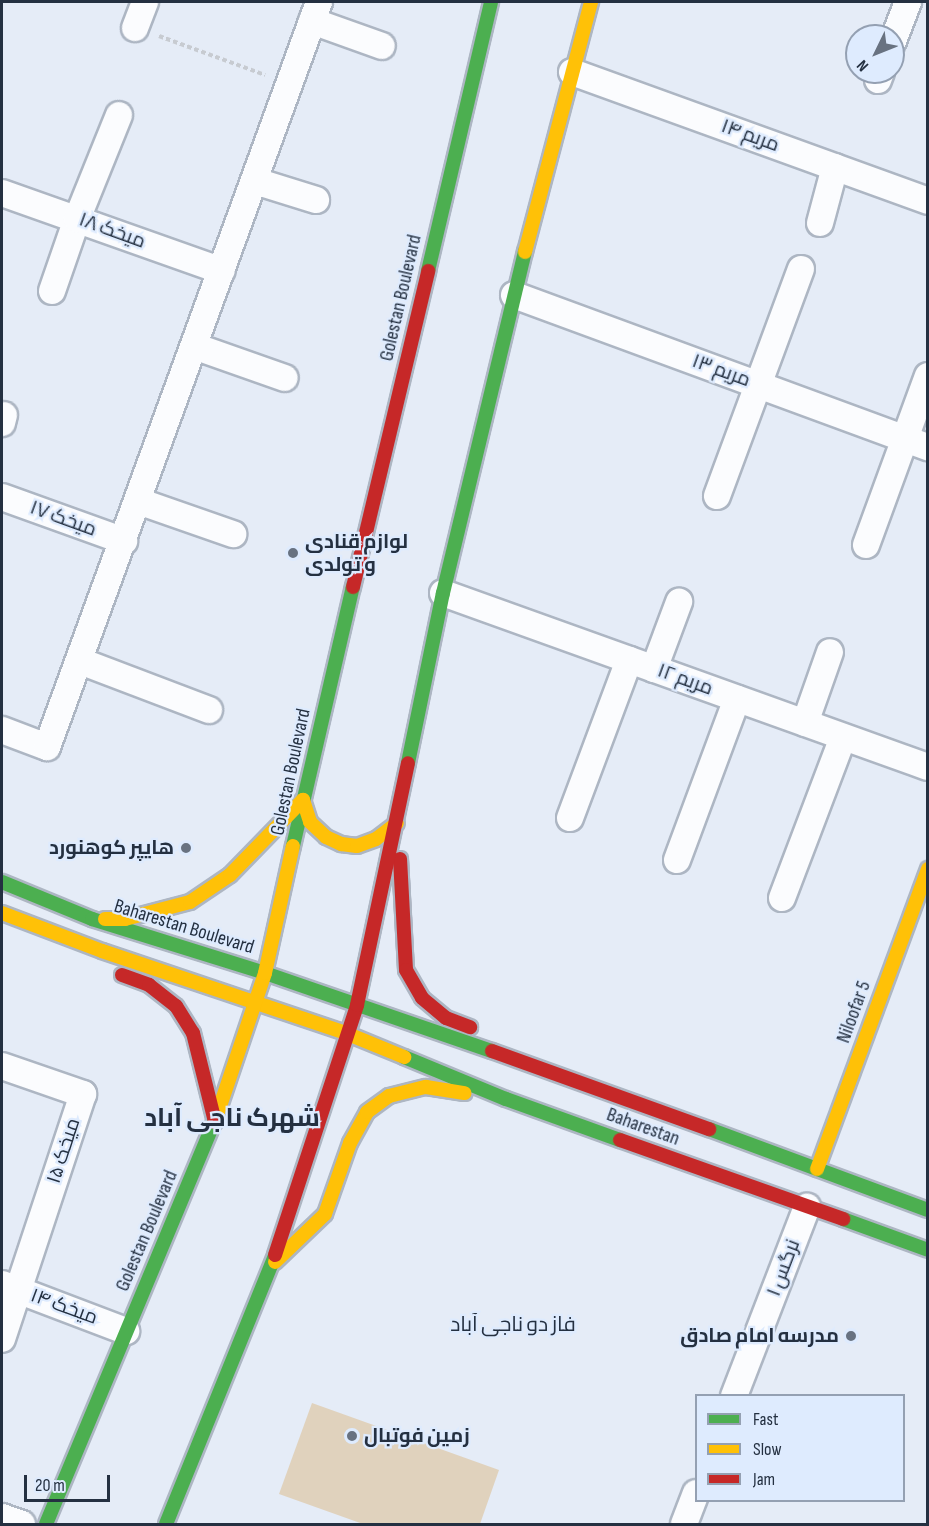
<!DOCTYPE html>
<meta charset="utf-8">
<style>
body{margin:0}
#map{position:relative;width:929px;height:1526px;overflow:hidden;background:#e5ecf7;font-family:"Sofia Sans Condensed",Cairo,sans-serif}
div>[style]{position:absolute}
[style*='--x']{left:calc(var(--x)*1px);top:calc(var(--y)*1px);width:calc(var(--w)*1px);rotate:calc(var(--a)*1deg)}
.green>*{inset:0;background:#e0d2bd}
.path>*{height:4px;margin-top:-2px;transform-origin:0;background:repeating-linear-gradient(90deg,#c7cbd1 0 4.5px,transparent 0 7.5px)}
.roads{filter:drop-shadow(2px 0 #adb6c3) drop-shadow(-2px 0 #adb6c3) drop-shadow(0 2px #adb6c3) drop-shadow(0 -2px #adb6c3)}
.street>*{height:26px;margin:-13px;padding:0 13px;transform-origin:13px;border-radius:13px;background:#fbfcfe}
.fast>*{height:14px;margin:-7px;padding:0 7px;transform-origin:7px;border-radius:7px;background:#4caf50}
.slow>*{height:14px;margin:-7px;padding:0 7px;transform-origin:7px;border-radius:7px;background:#ffc107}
.jam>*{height:14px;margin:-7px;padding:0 7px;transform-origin:7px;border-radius:7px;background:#c62828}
.dots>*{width:16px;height:16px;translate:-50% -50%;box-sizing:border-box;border:3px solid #deebfe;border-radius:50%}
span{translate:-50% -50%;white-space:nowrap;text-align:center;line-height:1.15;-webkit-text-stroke:4.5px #deebfe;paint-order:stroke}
.street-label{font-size:20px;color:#243041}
.poi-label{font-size:20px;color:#243041;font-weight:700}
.left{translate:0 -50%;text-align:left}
.right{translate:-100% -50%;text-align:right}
.neighbourhood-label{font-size:21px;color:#243041}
.district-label{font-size:26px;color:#243041;font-weight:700}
.frame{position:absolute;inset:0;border:3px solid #243041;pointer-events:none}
.legend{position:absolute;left:695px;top:1394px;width:210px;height:108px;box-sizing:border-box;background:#deebfe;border:2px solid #94a0b2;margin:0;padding:8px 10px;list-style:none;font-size:18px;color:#243041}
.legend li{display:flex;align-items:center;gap:12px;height:30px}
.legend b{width:30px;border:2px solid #94a0b2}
.north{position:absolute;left:845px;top:24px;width:60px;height:60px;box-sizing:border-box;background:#deebfe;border:2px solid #94a0b2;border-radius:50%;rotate:227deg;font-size:16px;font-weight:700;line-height:24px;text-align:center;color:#243041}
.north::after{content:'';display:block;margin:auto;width:21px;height:27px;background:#687281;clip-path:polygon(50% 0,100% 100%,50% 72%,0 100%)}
.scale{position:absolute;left:24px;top:1475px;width:86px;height:27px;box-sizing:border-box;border:3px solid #243041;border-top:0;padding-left:8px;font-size:18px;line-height:21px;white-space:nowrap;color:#243041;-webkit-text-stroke:4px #deebfe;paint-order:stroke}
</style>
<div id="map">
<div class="green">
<div style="clip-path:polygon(312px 1403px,499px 1470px,480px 1524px,363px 1524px,279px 1494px)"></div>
</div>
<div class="path">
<div style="--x:159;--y:36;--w:113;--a:20.2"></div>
</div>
<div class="roads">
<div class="street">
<div style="--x:312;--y:21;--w:74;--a:19.7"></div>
<div style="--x:135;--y:28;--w:28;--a:-69"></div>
<div style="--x:893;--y:41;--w:42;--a:-69"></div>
<div style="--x:572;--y:72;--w:379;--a:19.9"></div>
<div style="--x:878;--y:80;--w:9;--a:-69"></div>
<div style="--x:255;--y:181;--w:64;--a:17.3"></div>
<div style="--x:2;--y:193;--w:233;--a:19.5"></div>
<div style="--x:820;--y:223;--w:58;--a:-75"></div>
<div style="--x:52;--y:291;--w:76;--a:-70.9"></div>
<div style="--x:77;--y:219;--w:112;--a:-68"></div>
<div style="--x:514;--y:295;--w:441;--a:20.2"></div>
<div style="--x:194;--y:346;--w:96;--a:19.4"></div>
<div style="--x:2;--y:423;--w:8;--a:-76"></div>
<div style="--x:717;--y:496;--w:242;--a:-69.7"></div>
<div style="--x:2;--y:497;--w:130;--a:19.8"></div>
<div style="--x:138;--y:501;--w:101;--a:19.2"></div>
<div style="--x:866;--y:545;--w:180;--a:-69.9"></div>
<div style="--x:443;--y:593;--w:515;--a:19.74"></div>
<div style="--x:80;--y:661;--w:138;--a:20.8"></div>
<div style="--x:654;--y:669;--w:72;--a:-69.5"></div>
<div style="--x:805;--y:723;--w:75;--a:-70.6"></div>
<div style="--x:2;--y:730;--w:48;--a:20.7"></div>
<div style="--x:47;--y:747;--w:793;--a:-69.94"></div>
<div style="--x:570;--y:818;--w:169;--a:-69.5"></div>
<div style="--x:677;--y:860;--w:172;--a:-69.6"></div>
<div style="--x:782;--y:898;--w:172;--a:-69.2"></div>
<div style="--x:2;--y:1066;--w:86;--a:19.1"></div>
<div style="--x:83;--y:1094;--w:258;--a:108.3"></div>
<div style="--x:2;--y:1284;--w:133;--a:20.8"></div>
<div style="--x:734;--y:1396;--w:203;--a:-68.9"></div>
<div style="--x:2;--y:1517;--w:21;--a:19"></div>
<div style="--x:684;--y:1524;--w:33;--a:-69"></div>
</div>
<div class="fast">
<div style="--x:428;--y:271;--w:276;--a:-76.8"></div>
<div style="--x:408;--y:763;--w:174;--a:-78.4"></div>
<div style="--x:443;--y:593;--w:351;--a:-76.5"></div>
<div style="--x:293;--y:846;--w:266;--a:-77"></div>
<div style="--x:2;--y:882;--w:97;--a:22.3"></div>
<div style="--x:92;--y:919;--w:181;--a:17.3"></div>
<div style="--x:265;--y:973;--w:240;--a:19"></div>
<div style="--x:404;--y:1057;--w:110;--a:22.4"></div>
<div style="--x:506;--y:1099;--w:121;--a:19.8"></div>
<div style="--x:709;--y:1129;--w:233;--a:20.3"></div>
<div style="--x:843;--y:1219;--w:90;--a:20"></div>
<div style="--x:46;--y:1524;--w:443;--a:-67.3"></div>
<div style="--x:166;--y:1524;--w:290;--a:-67.9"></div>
</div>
<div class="slow">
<div style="--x:525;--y:252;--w:259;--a:-75.2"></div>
<div style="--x:2;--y:913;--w:107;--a:20.8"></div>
<div style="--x:102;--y:951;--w:260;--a:18.6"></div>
<div style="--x:348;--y:1034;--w:61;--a:22.3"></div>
<div style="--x:105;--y:919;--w:20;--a:0"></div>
<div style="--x:125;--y:919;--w:67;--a:-14.7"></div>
<div style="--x:190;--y:902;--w:48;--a:-34"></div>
<div style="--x:230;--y:875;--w:105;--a:-45.8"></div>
<div style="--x:303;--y:800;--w:23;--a:72"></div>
<div style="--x:310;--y:822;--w:22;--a:43"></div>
<div style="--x:326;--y:837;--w:17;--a:25"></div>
<div style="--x:341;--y:844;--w:16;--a:7"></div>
<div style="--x:357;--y:846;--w:20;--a:-20"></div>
<div style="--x:376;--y:839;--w:26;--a:-37"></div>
<div style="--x:217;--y:1115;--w:150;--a:-71.3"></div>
<div style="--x:265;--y:973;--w:130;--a:-77.6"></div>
<div style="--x:817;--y:1169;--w:320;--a:-69.7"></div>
<div style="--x:275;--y:1262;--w:69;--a:-43.8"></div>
<div style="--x:325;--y:1214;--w:75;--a:-70.6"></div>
<div style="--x:350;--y:1143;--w:35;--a:-61"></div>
<div style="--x:367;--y:1112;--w:27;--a:-36"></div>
<div style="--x:389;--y:1096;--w:38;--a:-14"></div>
<div style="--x:426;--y:1087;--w:39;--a:9"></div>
</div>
<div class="jam">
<div style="--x:353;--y:587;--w:325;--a:-76.6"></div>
<div style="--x:400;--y:859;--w:111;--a:86.9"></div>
<div style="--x:406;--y:970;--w:32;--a:60"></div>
<div style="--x:422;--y:998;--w:31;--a:40"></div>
<div style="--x:446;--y:1018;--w:26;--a:21"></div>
<div style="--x:122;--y:975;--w:29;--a:20"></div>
<div style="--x:149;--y:985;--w:34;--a:38"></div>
<div style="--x:176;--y:1006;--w:32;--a:58"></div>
<div style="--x:193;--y:1033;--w:92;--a:76.1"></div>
<div style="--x:492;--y:1051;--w:231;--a:19.8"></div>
<div style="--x:620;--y:1140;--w:237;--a:19.5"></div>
<div style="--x:275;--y:1255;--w:263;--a:-71.8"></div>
<div style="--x:357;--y:1005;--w:247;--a:-78.1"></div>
</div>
</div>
<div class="dots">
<div style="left:293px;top:553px;background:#687281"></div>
<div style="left:186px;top:848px;background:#687281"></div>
<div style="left:851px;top:1336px;background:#687281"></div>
<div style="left:352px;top:1436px;background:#687281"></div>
</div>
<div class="street-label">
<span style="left:750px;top:136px;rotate:20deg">مریم ۱۴</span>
<span style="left:112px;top:231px;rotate:20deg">میخک ۱۸</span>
<span style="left:401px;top:298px;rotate:-77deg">Golestan Boulevard</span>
<span style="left:721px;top:371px;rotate:20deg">مریم ۱۳</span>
<span style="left:63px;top:519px;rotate:20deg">میخک ۱۷</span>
<span style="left:685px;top:680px;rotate:20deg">مریم ۱۲</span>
<span style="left:291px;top:772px;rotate:-78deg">Golestan Boulevard</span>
<span style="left:184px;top:927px;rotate:17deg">Baharestan Boulevard</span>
<span style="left:854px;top:1012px;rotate:-70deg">Niloofar 5</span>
<span style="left:643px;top:1127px;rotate:20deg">Baharestan</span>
<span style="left:64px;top:1151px;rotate:-72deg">میخک ۱۵</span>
<span style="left:147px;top:1231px;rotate:-67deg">Golestan Boulevard</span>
<span style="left:784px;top:1268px;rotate:-69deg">نرگس ۱</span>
<span style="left:64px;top:1307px;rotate:20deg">میخک ۱۴</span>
</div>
<div class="poi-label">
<span class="left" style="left:305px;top:554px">لوازم قنادی<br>و تولدی</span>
<span class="right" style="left:174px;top:848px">هایپر کوهنورد</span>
<span class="right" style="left:839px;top:1336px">مدرسه امام صادق</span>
<span class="left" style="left:364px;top:1436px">زمین فوتبال</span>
</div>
<div class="neighbourhood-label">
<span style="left:513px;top:1325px">فاز دو ناجی آباد</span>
</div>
<div class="district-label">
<span style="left:232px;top:1119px">شهرک ناجی آباد</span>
</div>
<div class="frame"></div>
<ul class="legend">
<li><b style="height:8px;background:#4caf50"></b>Fast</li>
<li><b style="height:8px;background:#ffc107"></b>Slow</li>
<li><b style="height:8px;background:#c62828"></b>Jam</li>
</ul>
<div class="north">N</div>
<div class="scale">20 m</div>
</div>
